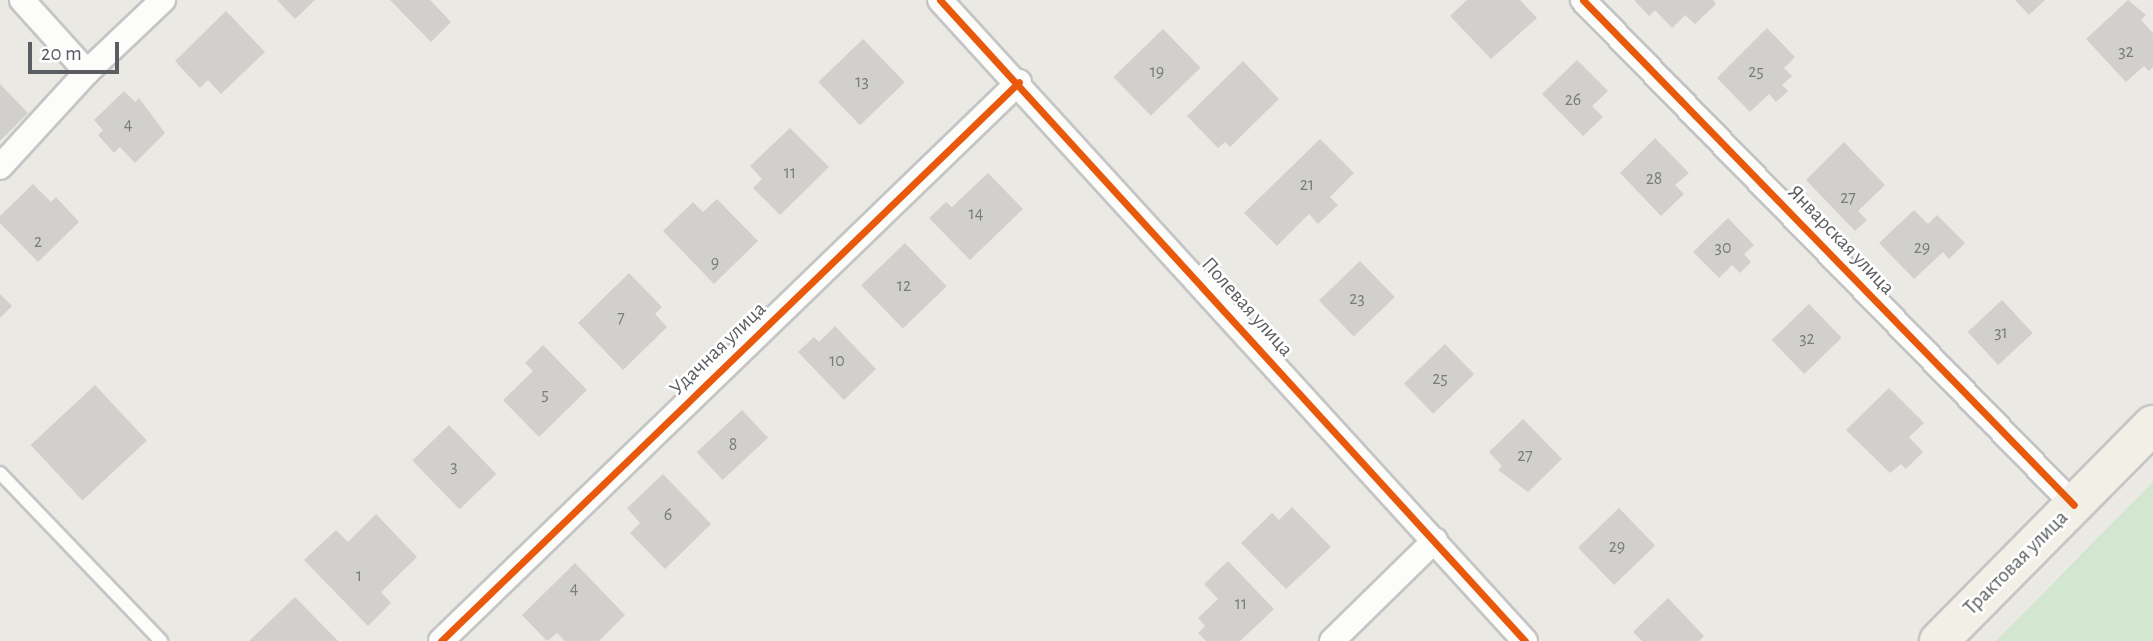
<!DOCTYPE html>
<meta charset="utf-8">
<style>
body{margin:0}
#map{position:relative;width:2153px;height:641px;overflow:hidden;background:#eae9e4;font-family:"Alegreya Sans",sans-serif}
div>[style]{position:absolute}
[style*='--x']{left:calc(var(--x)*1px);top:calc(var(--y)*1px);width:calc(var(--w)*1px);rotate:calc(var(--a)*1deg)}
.green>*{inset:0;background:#d3e6d0}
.building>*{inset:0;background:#d1d0cd;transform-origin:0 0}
.roads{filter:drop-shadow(2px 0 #c5c5c5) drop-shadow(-2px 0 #c5c5c5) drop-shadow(0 2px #c5c5c5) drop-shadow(0 -2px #c5c5c5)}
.lane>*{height:12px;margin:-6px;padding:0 6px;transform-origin:6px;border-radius:6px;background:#fcfcfb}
.street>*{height:24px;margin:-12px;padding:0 12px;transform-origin:12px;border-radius:12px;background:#fcfcfb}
.primary>*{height:38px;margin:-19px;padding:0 19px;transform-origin:19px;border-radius:19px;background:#f2efe7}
.cycleway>*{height:7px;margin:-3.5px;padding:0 3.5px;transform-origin:3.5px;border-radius:3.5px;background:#e8590c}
span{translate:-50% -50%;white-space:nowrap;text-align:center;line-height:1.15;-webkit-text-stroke:5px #fff;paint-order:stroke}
.number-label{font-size:18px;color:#797c7e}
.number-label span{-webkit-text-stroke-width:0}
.street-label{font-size:21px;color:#5a5e62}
.scale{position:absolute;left:28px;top:42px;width:91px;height:32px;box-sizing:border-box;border:4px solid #5a5e62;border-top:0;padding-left:9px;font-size:21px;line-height:24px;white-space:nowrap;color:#5a5e62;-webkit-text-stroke:5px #fff;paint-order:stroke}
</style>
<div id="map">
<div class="green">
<div style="clip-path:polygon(2153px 482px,2153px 641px,1996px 641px)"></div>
</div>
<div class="building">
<div style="clip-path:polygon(277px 0,315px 0,295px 19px)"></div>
<div style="clip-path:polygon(390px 0,430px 0,451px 22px,431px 42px)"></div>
<div style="clip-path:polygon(1467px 0,1520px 0,1537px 18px,1491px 59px,1450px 16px)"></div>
<div style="clip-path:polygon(1634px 0,1713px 0,1716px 4px,1695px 24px,1685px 15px,1672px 28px,1655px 10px,1649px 16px)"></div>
<div style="clip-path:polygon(2015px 0,2045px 0,2029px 15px)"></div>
<div style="clip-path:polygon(2128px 0,2146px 15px,2141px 20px,2153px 33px,2153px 67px,2149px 71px,2144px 66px,2126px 82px,2086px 39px)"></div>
<div style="clip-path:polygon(226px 11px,265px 52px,221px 94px,208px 80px,200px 88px,175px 61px)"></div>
<div style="clip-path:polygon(1767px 28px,1795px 57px,1784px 68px,1792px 76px,1782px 85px,1788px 91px,1776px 102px,1769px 94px,1750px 112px,1717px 78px)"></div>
<div style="left:1163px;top:29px;width:54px;height:69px;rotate:46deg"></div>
<div style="left:863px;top:39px;width:60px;height:62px;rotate:46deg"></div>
<div style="clip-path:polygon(1577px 60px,1608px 91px,1592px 106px,1603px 117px,1583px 136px,1542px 94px)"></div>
<div style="clip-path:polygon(1243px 61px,1279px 99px,1230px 147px,1225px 142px,1218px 148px,1187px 116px)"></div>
<div style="clip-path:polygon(0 84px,28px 113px,0 141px)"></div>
<div style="clip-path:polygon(124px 91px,135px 102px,139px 98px,165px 133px,135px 163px,120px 147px,114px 153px,98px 135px,103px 130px,94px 120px)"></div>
<div style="clip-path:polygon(790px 128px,829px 167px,780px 215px,753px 188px,762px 179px,750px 166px)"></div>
<div style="clip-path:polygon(1655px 138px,1689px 173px,1675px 185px,1684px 194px,1661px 216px,1620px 173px)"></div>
<div style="clip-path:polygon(1320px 139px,1354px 173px,1330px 197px,1338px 205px,1318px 224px,1309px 214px,1277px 246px,1244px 213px)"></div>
<div style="clip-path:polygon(1844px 142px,1885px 185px,1858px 211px,1867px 220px,1855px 231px,1806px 180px)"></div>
<div style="clip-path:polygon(988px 173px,1023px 209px,970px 260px,929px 218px,946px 202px,952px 207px)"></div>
<div style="clip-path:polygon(33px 184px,51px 202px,56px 197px,79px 222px,38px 262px,0 223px,0 216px)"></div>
<div style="clip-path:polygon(717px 199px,758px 241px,714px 284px,663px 231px,693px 202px,703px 212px)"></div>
<div style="clip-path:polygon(1914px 210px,1928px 224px,1937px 215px,1965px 243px,1949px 259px,1943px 252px,1914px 279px,1879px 243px)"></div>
<div style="clip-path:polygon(1728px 218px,1754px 245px,1744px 254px,1751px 262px,1740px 273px,1732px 265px,1719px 278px,1693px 252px)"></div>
<div style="left:905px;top:243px;width:60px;height:61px;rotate:46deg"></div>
<div style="left:1360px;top:261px;width:50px;height:57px;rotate:46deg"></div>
<div style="clip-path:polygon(629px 273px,662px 307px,655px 314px,667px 327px,623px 370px,578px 323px)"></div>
<div style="clip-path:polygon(0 294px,12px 306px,0 318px)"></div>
<div style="left:2002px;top:300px;width:45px;height:47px;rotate:47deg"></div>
<div style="left:1809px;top:304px;width:47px;height:52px;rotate:46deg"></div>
<div style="clip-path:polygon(835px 326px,876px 369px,844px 400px,798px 352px,814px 337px,819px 342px)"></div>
<div style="left:1445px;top:344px;width:42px;height:57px;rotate:46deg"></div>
<div style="clip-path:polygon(543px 345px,587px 390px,539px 437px,503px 400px,533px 371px,525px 363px)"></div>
<div style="left:95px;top:385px;width:76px;height:88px;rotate:47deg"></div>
<div style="clip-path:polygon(1889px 388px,1924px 423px,1909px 437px,1923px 452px,1906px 469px,1901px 464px,1890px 473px,1846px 430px)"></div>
<div style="left:742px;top:410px;width:38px;height:62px;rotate:47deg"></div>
<div style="clip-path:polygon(1523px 419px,1562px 459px,1528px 492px,1498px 470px,1502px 466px,1489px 452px)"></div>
<div style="left:449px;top:425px;width:68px;height:51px;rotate:46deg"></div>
<div style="clip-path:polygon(663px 474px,711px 524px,665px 569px,630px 533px,640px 523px,627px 508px)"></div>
<div style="clip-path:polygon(1292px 507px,1331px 547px,1286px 589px,1241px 543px,1272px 513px,1279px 520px)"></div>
<div style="left:1619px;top:508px;width:52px;height:57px;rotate:46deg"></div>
<div style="clip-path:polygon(376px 514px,417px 557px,381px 592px,391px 603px,368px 626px,304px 560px,336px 530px,348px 542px)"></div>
<div style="clip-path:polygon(1228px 561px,1274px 609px,1240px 641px,1206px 641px,1198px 633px,1205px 626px,1198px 618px,1218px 599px,1204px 584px)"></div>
<div style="clip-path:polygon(575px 563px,625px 615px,599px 641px,565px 641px,557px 633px,547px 641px,522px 615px)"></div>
<div style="clip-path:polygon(295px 597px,338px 641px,249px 641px)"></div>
<div style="clip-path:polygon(1668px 598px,1704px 636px,1699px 641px,1642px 641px,1633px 632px)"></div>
</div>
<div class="roads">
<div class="lane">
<div style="--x:0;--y:473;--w:233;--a:46.2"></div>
</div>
<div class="street">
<div style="--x:22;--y:0;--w:97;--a:47.9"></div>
<div style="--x:940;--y:0;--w:868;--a:47.62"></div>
<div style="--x:1583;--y:0;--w:704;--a:45.81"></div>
<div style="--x:0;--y:167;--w:129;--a:-47.5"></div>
<div style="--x:87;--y:72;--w:105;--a:-43.5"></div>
<div style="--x:441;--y:641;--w:804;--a:-44.04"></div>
<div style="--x:1332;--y:641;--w:144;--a:-44.4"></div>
</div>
<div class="primary">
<div style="--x:1939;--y:641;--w:304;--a:-45.3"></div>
</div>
</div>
<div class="cycleway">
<div style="--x:940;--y:0;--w:868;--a:47.62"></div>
<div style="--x:1583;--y:0;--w:704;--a:45.81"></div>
<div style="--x:441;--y:641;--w:804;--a:-44.04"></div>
</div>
<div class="number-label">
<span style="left:2126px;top:52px">32</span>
<span style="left:1157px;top:72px">19</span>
<span style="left:1756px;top:72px">25</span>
<span style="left:862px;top:82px">13</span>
<span style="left:1573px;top:100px">26</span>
<span style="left:128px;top:125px">4</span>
<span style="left:790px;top:173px">11</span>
<span style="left:1654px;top:179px">28</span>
<span style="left:1307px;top:185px">21</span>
<span style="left:1848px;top:198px">27</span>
<span style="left:976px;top:214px">14</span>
<span style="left:38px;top:242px">2</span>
<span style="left:1723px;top:248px">30</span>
<span style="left:1922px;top:248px">29</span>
<span style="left:715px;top:263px">9</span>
<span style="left:904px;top:286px">12</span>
<span style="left:1357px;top:299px">23</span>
<span style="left:621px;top:318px">7</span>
<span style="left:2001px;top:333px">31</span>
<span style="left:1807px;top:339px">32</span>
<span style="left:837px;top:361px">10</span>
<span style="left:1440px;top:379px">25</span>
<span style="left:545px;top:395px">5</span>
<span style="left:733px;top:445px">8</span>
<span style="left:1525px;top:456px">27</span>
<span style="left:454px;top:467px">3</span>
<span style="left:668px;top:515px">6</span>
<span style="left:1617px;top:547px">29</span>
<span style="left:359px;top:576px">1</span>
<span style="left:574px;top:589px">4</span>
<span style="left:1241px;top:604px">11</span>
</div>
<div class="street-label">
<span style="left:1841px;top:240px;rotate:46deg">Январская улица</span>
<span style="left:1247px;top:307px;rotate:48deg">Полевая улица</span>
<span style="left:718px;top:349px;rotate:-44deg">Удачная улица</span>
<span style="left:2016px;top:563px;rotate:-45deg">Трактовая улица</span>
</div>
<div class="scale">20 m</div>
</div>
